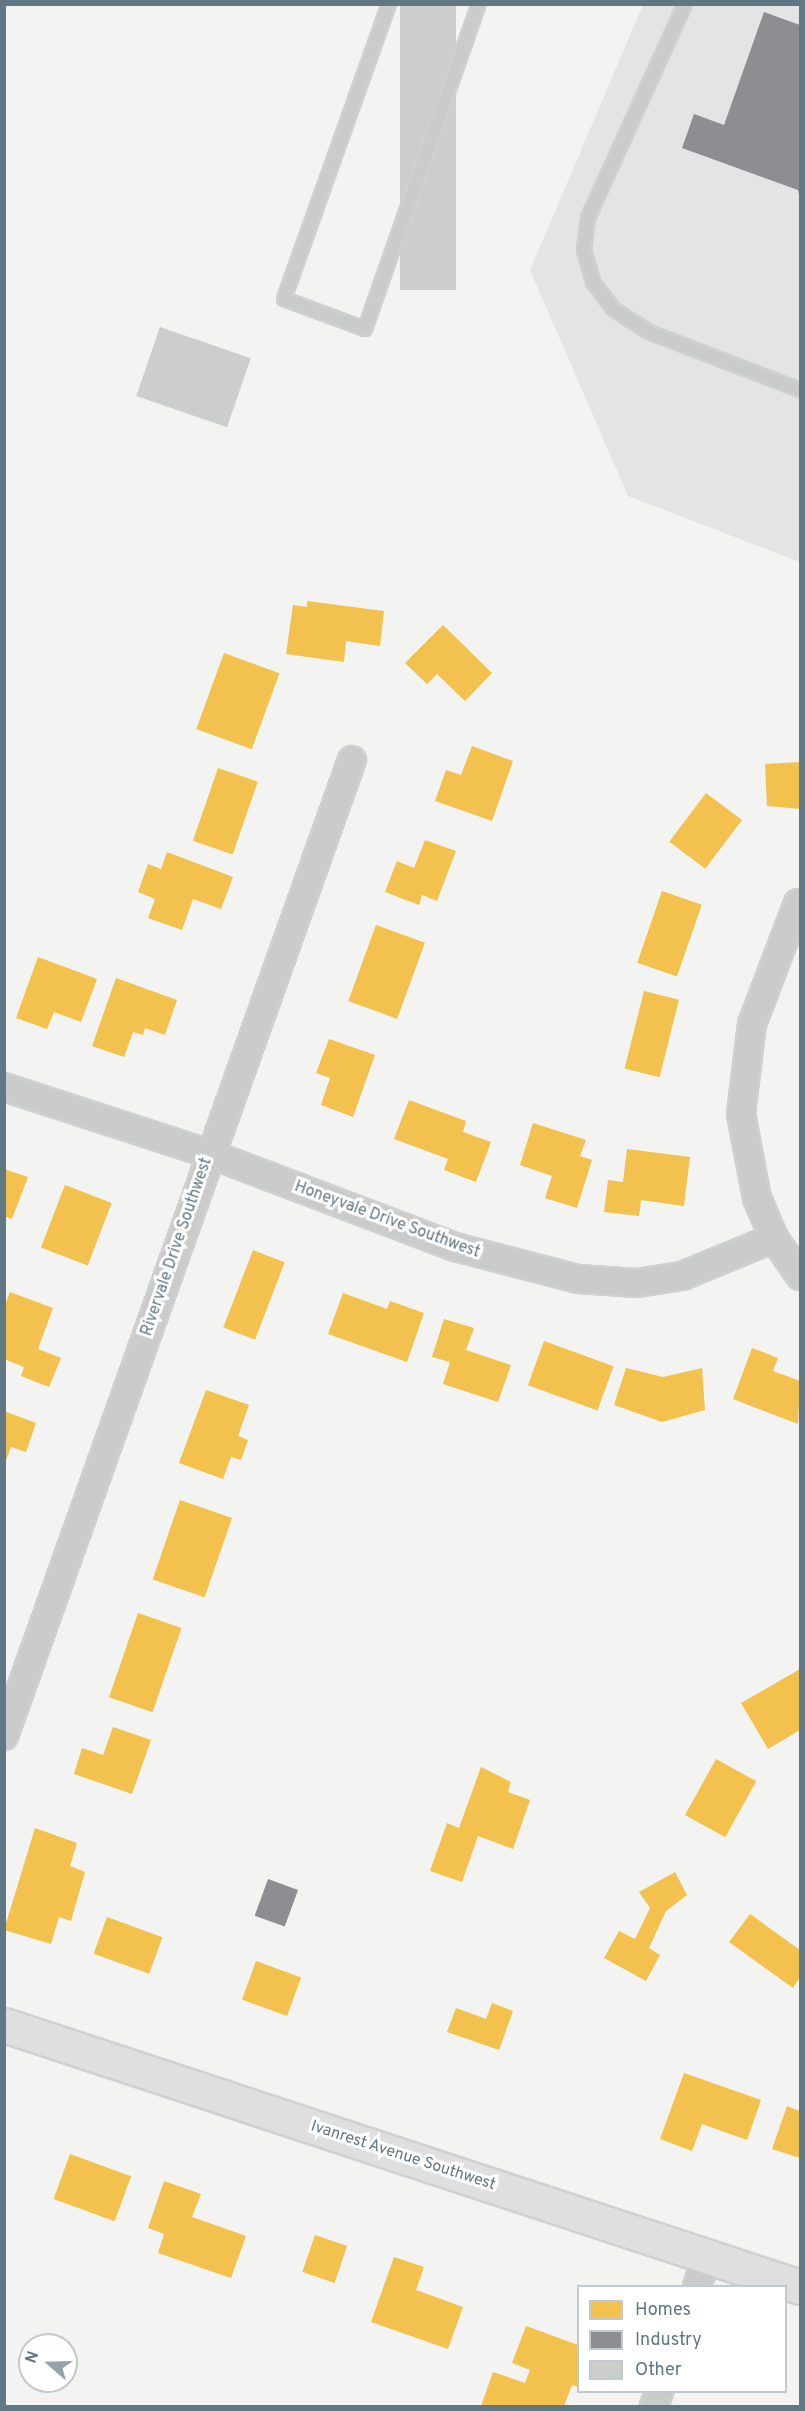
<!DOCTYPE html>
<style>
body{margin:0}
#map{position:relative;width:805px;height:2411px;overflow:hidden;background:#f3f3f1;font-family:Overpass,sans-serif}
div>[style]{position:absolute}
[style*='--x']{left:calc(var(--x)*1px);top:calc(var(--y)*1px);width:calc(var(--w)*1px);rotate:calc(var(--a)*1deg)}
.built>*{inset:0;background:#e3e4e3}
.homes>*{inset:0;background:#f2c14e;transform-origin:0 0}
.industry>*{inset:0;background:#8d8d92;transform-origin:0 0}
.building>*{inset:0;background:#cccece;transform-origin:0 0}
.roads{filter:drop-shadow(2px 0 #ced0d1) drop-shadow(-2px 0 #ced0d1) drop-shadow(0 2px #ced0d1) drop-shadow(0 -2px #ced0d1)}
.lane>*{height:12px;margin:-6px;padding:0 6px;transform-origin:6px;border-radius:6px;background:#cacccc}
.street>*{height:26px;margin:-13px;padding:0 13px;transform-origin:13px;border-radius:13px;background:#cacccc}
.secondary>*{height:33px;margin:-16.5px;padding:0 16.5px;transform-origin:16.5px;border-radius:16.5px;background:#dfdfe0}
span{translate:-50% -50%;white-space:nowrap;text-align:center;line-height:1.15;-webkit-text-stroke:6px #fff;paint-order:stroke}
.street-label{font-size:16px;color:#617783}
.frame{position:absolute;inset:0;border:6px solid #617783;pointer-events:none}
.legend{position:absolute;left:577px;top:2285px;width:210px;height:108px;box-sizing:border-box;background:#fff;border:2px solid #c0c9cd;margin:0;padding:8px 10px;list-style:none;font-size:18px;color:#617783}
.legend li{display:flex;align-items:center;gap:12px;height:30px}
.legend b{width:30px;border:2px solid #c0c9cd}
.north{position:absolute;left:18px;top:2333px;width:60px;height:60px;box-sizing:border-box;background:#fff;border:2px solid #c0c9cd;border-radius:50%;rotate:290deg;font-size:16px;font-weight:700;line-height:24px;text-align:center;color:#617783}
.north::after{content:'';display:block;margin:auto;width:21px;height:27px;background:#94a2aa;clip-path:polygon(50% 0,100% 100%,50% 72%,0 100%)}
</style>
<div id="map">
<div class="built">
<div style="clip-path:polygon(643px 5px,800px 5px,800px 562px,628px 496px,530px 270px)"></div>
</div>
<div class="homes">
<div style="clip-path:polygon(307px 601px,384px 611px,380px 646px,346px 641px,344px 662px,286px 654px,293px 605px,307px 607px)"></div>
<div style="clip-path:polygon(443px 625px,492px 673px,465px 701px,437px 674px,427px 684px,405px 663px)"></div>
<div style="left:224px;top:653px;width:59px;height:81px;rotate:20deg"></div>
<div style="clip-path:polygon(472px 746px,513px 761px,492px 821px,435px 801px,446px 770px,461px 775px)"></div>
<div style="clip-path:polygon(800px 762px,800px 809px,767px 806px,765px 764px)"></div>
<div style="left:218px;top:768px;width:42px;height:77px;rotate:19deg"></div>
<div style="left:706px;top:793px;width:45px;height:61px;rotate:37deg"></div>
<div style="clip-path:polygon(425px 840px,456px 851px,437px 901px,422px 895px,419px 905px,385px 892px,397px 861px,414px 868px)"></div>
<div style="clip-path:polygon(167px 852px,233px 877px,221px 909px,193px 899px,182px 930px,148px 918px,155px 899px,138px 892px,148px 864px,161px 869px)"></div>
<div style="left:662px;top:891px;width:42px;height:76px;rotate:19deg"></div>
<div style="left:376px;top:925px;width:52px;height:81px;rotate:20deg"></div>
<div style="clip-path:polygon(38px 957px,97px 979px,81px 1022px,54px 1012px,47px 1029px,16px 1018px)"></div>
<div style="clip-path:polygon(116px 978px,177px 1000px,165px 1035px,145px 1028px,143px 1035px,133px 1032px,124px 1057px,92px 1046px)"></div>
<div style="left:644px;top:991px;width:36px;height:80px;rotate:14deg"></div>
<div style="clip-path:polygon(329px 1039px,375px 1055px,353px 1117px,321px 1105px,330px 1078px,316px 1073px)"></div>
<div style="clip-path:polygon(409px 1100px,466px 1121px,463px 1132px,491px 1142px,476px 1182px,444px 1170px,448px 1159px,394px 1139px)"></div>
<div style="clip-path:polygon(533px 1123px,586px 1140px,580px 1156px,592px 1160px,577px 1208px,545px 1198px,552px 1176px,520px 1165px)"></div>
<div style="clip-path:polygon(627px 1149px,690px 1157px,684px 1206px,641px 1200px,639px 1216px,604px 1212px,608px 1180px,623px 1182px)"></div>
<div style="clip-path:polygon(4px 1169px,28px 1177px,12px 1219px,4px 1216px)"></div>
<div style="left:65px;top:1185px;width:50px;height:67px;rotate:21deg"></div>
<div style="left:253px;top:1250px;width:34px;height:83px;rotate:21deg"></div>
<div style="clip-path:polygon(10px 1292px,53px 1308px,38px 1349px,61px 1358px,49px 1387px,21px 1376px,24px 1367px,4px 1359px,4px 1307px)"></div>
<div style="clip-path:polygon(343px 1293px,387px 1309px,390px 1301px,424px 1313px,407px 1362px,328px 1334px)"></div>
<div style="clip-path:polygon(444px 1319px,474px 1328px,466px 1350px,511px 1365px,498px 1402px,443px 1384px,450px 1362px,432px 1357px)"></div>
<div style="left:544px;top:1341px;width:74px;height:47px;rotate:20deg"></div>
<div style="clip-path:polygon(752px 1348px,778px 1358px,773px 1371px,800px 1381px,798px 1424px,733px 1399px)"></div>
<div style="clip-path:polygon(626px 1368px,663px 1377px,702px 1368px,705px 1410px,662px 1422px,614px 1405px)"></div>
<div style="clip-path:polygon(206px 1390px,249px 1405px,238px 1436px,248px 1440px,241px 1460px,231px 1457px,223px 1479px,179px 1463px)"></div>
<div style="clip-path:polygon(4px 1411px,36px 1423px,26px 1452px,11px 1447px,5px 1463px)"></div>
<div style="left:180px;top:1500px;width:55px;height:84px;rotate:19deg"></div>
<div style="left:138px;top:1613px;width:46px;height:89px;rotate:19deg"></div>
<div style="clip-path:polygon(800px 1669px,800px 1730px,768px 1749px,741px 1703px)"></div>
<div style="clip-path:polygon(113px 1727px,151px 1740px,132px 1794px,74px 1774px,82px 1748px,103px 1755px)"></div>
<div style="left:716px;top:1759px;width:46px;height:64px;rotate:29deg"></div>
<div style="clip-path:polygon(481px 1767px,511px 1782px,508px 1792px,530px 1800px,513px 1849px,478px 1836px,462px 1882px,430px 1871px,447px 1823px,459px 1828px)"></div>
<div style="clip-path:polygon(35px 1828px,77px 1843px,70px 1866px,85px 1872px,71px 1921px,59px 1917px,51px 1944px,4px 1930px)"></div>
<div style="clip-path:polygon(675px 1872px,687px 1895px,666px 1911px,649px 1948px,660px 1955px,646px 1981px,604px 1958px,619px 1931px,635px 1939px,650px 1908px,639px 1892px)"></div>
<div style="clip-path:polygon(750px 1914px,800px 1950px,800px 1977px,793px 1988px,729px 1942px)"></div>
<div style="left:107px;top:1917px;width:59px;height:39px;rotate:20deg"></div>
<div style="left:256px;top:1961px;width:48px;height:41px;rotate:20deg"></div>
<div style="clip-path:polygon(492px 2003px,513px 2011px,499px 2050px,447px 2032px,456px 2008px,486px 2019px)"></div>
<div style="clip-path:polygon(684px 2073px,761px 2100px,747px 2140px,702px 2124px,692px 2151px,660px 2139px)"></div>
<div style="clip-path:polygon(787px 2106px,800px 2111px,800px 2158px,772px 2149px)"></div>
<div style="left:70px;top:2154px;width:65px;height:48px;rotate:20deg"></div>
<div style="clip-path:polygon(164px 2181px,201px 2194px,192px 2217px,246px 2236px,231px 2278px,158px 2253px,164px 2234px,148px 2228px)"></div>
<div style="left:315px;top:2235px;width:34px;height:39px;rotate:19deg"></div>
<div style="clip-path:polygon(394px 2257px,424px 2267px,416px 2290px,463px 2307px,448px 2349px,371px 2322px)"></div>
<div style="clip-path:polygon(526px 2326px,578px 2345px,578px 2387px,572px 2385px,564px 2406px,481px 2406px,493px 2372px,525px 2383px,530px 2370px,512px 2363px)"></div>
</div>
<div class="industry">
<div style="clip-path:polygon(764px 12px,800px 25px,800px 200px,798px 190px,682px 148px,694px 114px,724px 125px)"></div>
<div style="left:268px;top:1879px;width:32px;height:39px;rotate:20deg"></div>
</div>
<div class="building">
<div style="left:400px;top:4px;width:56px;height:286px"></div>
<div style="left:160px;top:327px;width:96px;height:73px;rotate:19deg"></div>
</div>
<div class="roads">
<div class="lane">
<div style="--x:389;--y:4;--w:313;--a:109.6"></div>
<div style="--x:284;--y:299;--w:86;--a:20.3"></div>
<div style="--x:365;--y:329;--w:344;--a:-70.7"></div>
<div style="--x:685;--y:4;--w:235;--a:114.4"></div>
<div style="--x:588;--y:218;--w:32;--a:97"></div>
<div style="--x:584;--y:250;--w:33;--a:74"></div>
<div style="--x:593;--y:282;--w:34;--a:53"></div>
<div style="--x:613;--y:309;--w:43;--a:32.6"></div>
<div style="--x:649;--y:332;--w:162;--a:21"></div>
</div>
<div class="street">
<div style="--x:798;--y:903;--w:129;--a:110.8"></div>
<div style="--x:752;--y:1024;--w:91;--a:97"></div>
<div style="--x:741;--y:1114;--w:86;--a:79.2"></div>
<div style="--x:757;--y:1198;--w:43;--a:67"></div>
<div style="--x:774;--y:1238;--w:46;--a:55.6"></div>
<div style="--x:4;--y:1087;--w:217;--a:18"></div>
<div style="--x:210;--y:1154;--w:262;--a:20.8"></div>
<div style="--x:455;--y:1247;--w:127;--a:14.6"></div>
<div style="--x:578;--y:1279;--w:59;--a:3.9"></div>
<div style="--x:637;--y:1283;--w:46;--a:-8.8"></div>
<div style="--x:682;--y:1276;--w:100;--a:-22.4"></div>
<div style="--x:4;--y:1736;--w:1036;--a:-70.38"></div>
<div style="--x:697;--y:2286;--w:32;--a:-70"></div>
<div style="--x:654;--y:2406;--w:15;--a:-70"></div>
</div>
<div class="secondary">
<div style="--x:4;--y:2025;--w:838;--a:18.22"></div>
</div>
</div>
<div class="street-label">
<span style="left:387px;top:1220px;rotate:20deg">Honeyvale Drive Southwest</span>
<span style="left:177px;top:1247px;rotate:-71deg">Rivervale Drive Southwest</span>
<span style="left:403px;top:2156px;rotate:18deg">Ivanrest Avenue Southwest</span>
</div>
<div class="frame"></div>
<ul class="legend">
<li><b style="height:16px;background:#f2c14e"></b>Homes</li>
<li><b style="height:16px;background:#8d8d92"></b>Industry</li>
<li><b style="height:16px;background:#cccece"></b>Other</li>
</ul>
<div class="north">N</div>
</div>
